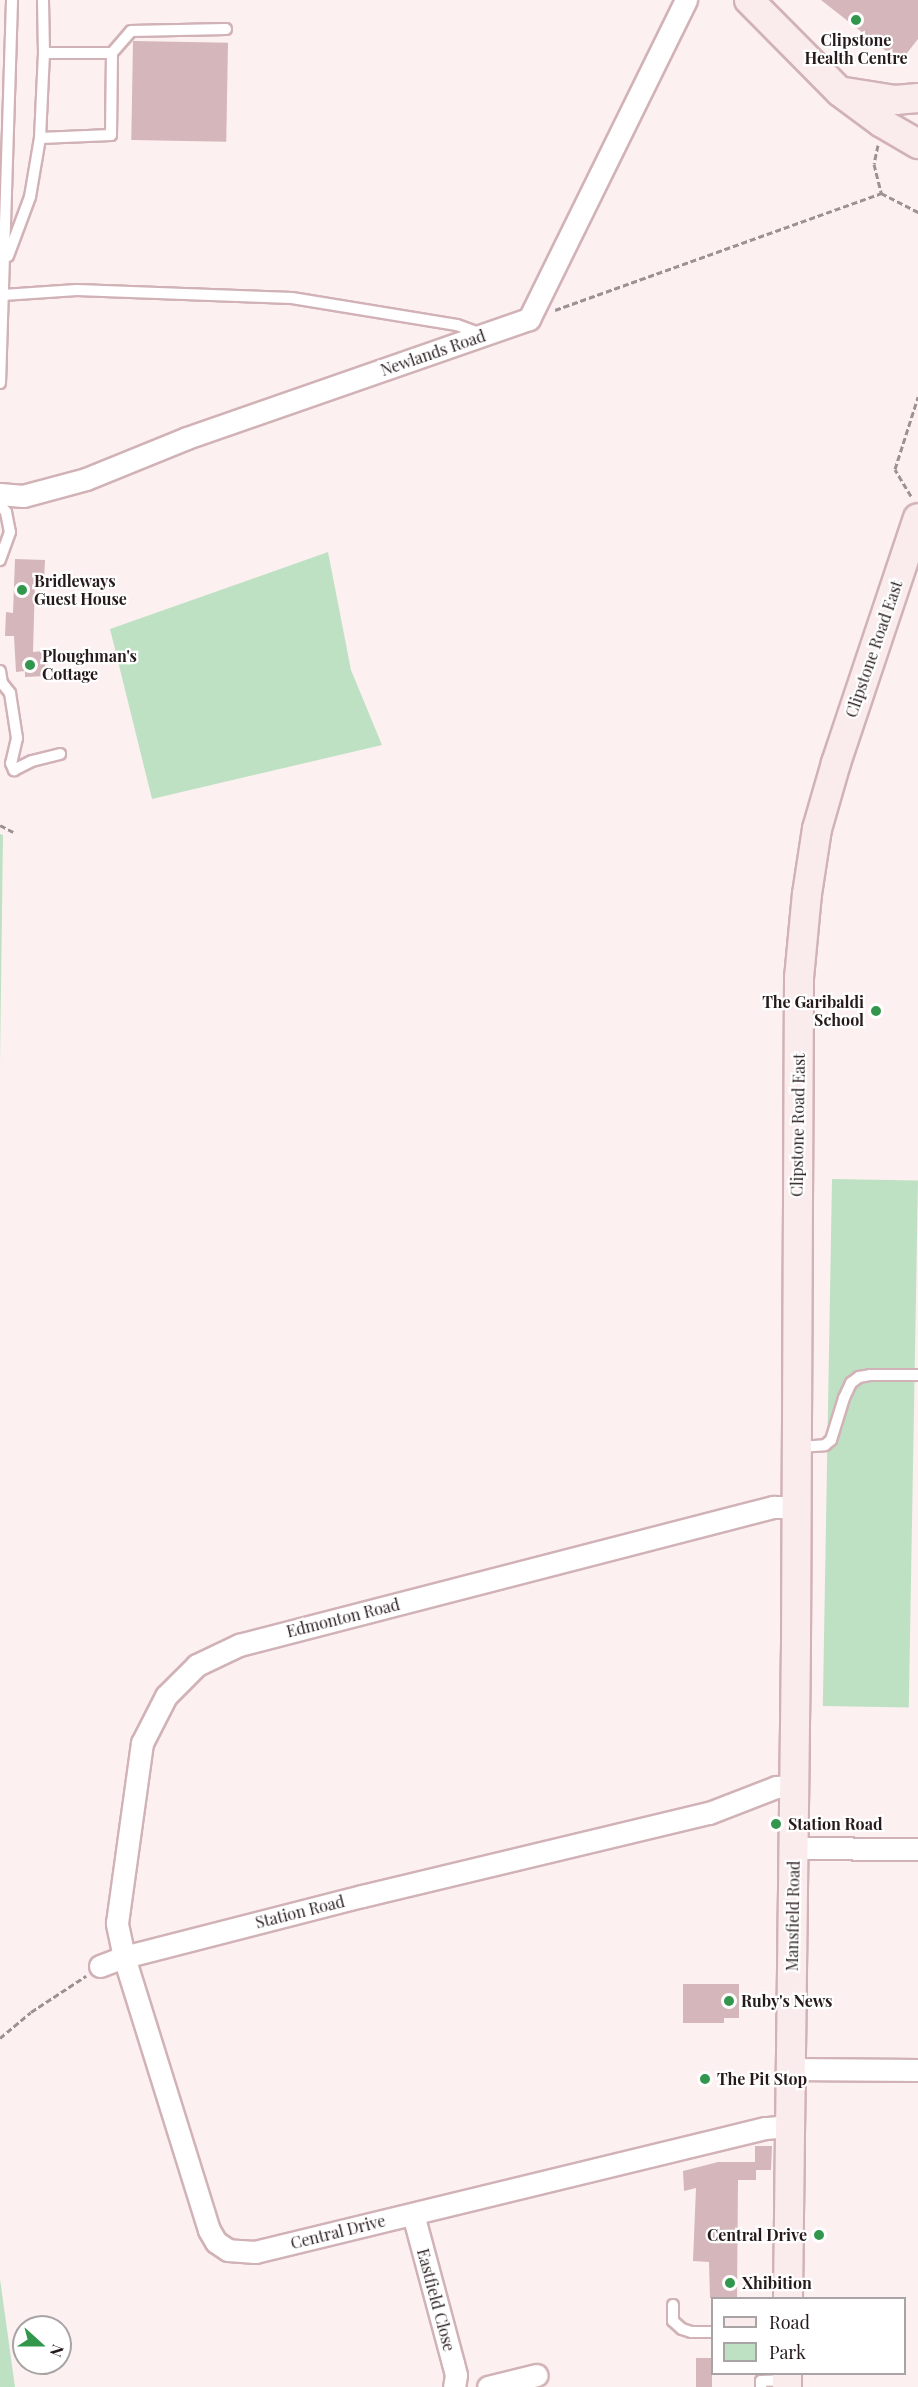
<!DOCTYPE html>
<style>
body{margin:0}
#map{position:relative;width:918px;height:2387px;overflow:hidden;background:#fdf0f1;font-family:"Playfair Display",serif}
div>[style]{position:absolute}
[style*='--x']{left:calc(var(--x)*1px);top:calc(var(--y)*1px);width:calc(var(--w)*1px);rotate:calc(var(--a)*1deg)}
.green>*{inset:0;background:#bfe1c3;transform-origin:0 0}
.building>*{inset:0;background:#d5b6ba;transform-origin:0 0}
.path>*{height:3px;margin-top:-1.5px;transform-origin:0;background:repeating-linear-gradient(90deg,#9d9192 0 6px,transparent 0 9px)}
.roads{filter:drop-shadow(2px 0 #d1b2b6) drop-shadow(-2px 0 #d1b2b6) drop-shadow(0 2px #d1b2b6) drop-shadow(0 -2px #d1b2b6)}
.lane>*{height:10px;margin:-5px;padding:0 5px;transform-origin:5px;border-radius:5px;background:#fff}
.street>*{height:21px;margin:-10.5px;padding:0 10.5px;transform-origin:10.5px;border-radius:10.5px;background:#fff}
.secondary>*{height:28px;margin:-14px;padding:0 14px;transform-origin:14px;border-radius:14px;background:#faebed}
.dots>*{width:16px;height:16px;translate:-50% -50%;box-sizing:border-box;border:3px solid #fff;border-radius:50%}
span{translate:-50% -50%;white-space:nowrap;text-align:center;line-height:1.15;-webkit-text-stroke:4.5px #fff;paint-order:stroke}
.poi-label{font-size:16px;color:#261a1c;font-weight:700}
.left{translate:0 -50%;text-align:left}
.right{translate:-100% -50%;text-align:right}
.street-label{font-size:16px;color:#261a1c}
.legend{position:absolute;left:711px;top:2297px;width:195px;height:78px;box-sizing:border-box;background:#fff;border:2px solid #a8a3a4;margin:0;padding:8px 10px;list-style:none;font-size:18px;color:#261a1c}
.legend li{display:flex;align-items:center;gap:12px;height:30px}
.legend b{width:30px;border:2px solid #a8a3a4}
.north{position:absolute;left:12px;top:2315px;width:60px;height:60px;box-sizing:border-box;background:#fff;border:2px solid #a8a3a4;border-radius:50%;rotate:111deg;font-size:16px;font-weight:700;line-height:24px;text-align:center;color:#261a1c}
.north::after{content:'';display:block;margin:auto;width:21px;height:27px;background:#32974c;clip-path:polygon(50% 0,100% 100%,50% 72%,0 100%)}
</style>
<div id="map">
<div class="green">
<div style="clip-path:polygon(328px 552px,351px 670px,382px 745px,152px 799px,110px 629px)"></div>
<div style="clip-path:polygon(0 834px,3px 835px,0 1064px)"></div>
<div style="left:832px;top:1179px;width:86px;height:527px;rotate:1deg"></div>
<div style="clip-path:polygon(0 2279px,15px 2387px,0 2387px)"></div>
</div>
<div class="building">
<div style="clip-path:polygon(821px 0,918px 0,918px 39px,900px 62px)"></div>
<div style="left:133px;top:41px;width:95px;height:99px;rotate:1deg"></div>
<div style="clip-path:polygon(15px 559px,45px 560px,44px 581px,35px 580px,33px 652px,44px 651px,46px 676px,25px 677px,25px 671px,16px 672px,14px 636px,5px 636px,6px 612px,13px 613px)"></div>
<div style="clip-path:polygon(683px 1984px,739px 1984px,739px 2018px,724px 2018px,724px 2023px,683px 2023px)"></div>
<div style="clip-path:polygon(755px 2146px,772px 2146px,771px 2170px,756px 2170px,756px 2180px,738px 2180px,737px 2298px,710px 2298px,709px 2262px,693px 2261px,696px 2188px,684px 2191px,683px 2171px,718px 2162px,755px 2162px)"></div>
<div style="left:696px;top:2358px;width:16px;height:29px"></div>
</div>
<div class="path">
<div style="--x:878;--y:145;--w:19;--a:102"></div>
<div style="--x:874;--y:164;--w:30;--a:76"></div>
<div style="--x:555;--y:310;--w:346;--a:-19.7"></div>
<div style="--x:881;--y:193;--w:42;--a:27.2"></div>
<div style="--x:911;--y:496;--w:31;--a:-121"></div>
<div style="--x:895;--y:469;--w:76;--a:-72.3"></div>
<div style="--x:0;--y:825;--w:15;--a:28"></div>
<div style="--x:0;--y:2038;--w:40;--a:-40"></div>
<div style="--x:31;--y:2012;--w:66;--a:-33.2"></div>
</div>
<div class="roads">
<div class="lane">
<div style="--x:44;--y:53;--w:68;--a:0"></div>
<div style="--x:112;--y:53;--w:29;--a:-49"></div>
<div style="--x:131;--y:31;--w:95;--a:-1.2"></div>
<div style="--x:40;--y:138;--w:71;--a:-2.4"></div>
<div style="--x:111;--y:135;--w:82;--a:-89.3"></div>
<div style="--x:8;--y:256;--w:63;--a:-69.6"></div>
<div style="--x:30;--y:197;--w:60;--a:-80.4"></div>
<div style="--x:40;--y:138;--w:85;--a:-87.3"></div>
<div style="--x:44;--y:53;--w:53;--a:-91.1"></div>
<div style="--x:3;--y:295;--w:74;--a:-3.9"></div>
<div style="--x:77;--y:290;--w:215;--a:2.1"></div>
<div style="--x:292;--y:298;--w:167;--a:9.3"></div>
<div style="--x:457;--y:325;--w:27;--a:20"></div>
<div style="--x:0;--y:383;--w:383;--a:-88.2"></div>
<div style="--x:0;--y:505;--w:9;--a:49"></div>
<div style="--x:6;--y:512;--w:20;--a:79"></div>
<div style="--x:10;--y:532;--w:30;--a:110"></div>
<div style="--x:0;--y:671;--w:12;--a:81"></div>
<div style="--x:2;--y:683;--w:13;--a:51"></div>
<div style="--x:10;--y:693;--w:46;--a:81.2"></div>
<div style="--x:17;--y:738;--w:26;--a:103"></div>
<div style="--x:11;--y:763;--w:8;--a:67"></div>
<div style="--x:14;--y:770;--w:20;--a:-27"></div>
<div style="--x:32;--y:761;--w:29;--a:-14"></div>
<div style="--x:799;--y:1447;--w:26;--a:-4"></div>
<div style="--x:825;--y:1445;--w:8;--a:-40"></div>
<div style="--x:831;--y:1440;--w:44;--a:-72.8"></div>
<div style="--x:844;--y:1398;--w:17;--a:-65"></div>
<div style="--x:851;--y:1383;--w:10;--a:-37"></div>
<div style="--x:859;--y:1377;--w:11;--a:-10"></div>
<div style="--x:870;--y:1375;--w:48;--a:0"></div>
<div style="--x:673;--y:2305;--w:16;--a:90"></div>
<div style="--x:673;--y:2321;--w:12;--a:42"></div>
<div style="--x:682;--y:2329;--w:9;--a:18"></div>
<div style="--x:691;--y:2332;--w:21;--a:0"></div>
<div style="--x:761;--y:2387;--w:6;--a:-90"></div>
<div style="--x:761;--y:2381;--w:26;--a:-2"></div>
</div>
<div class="street">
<div style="--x:0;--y:494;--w:23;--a:5"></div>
<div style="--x:23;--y:496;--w:65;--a:-15.1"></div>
<div style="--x:86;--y:479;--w:109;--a:-22.1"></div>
<div style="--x:187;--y:438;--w:362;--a:-19.2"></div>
<div style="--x:529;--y:319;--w:356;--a:-63.8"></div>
<div style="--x:794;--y:1848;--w:124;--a:0.5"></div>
<div style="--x:100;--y:1966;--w:26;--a:-21"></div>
<div style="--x:124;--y:1957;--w:246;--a:-14.4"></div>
<div style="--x:362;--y:1896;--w:357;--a:-13.5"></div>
<div style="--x:709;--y:1813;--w:72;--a:-21.2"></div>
<div style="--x:776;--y:1787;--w:19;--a:-3"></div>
<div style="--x:790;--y:2069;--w:128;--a:0.4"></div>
<div style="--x:789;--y:2126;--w:24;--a:175"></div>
<div style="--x:765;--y:2128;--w:525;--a:166.33"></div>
<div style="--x:255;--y:2252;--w:27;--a:-176"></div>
<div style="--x:228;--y:2250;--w:14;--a:-146"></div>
<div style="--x:216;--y:2242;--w:14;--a:-120"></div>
<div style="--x:209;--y:2230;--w:286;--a:-107.3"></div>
<div style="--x:124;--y:1957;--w:35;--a:-102"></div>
<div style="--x:117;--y:1923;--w:182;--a:-82.1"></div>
<div style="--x:142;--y:1743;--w:53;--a:-62.9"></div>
<div style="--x:166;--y:1696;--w:44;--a:-45"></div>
<div style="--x:197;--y:1665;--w:47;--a:-25.5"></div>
<div style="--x:239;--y:1645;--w:552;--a:-14.49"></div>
<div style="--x:773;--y:1507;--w:22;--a:0"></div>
<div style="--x:413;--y:2214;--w:154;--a:75"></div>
<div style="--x:453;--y:2363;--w:12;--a:76"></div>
<div style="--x:456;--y:2375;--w:12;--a:99"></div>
<div style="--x:488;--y:2387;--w:50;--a:-13.8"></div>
</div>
<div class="secondary">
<div style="--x:749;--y:0;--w:129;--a:45.3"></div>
<div style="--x:840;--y:92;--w:52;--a:36.4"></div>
<div style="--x:882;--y:123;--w:42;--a:30.3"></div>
<div style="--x:845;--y:92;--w:51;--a:9.1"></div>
<div style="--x:895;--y:100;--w:23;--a:-5"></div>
<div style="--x:788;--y:2298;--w:656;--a:-89.3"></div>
<div style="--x:796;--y:1642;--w:664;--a:-89.74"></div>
<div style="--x:799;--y:978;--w:84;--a:-84.6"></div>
<div style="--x:807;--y:894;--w:66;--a:-81.3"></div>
<div style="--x:817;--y:829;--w:69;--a:-73.9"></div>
<div style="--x:836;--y:763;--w:258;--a:-71.5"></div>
<div style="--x:787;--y:2387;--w:13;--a:-90"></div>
</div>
</div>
<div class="dots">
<div style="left:856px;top:20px;background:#32974c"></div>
<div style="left:22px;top:590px;background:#32974c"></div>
<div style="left:30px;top:665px;background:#32974c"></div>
<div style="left:876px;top:1011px;background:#32974c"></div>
<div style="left:776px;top:1824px;background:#32974c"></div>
<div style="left:729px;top:2001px;background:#32974c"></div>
<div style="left:705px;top:2079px;background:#32974c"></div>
<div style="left:819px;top:2235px;background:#32974c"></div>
<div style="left:730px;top:2283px;background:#32974c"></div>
</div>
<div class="poi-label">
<span style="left:856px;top:49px">Clipstone<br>Health Centre</span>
<span class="left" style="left:34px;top:590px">Bridleways<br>Guest House</span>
<span class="left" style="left:42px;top:665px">Ploughman's<br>Cottage</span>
<span class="right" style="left:864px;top:1011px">The Garibaldi<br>School</span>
<span class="left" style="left:788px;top:1824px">Station Road</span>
<span class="left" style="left:741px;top:2001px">Ruby's News</span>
<span class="left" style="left:717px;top:2079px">The Pit Stop</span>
<span class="right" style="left:807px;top:2235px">Central Drive</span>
<span class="left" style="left:742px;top:2283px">Xhibition</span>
</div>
<div class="street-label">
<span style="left:433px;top:353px;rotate:-19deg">Newlands Road</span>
<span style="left:874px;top:649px;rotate:-71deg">Clipstone Road East</span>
<span style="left:798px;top:1125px;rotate:-89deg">Clipstone Road East</span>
<span style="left:343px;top:1618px;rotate:-14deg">Edmonton Road</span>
<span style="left:300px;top:1912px;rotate:-14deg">Station Road</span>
<span style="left:793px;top:1916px;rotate:-89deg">Mansfield Road</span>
<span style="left:338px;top:2232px;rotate:-14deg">Central Drive</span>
<span style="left:436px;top:2300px;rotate:75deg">Eastfield Close</span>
</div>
<ul class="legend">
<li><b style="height:8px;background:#faebed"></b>Road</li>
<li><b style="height:16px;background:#bfe1c3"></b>Park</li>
</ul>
<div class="north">N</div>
</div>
